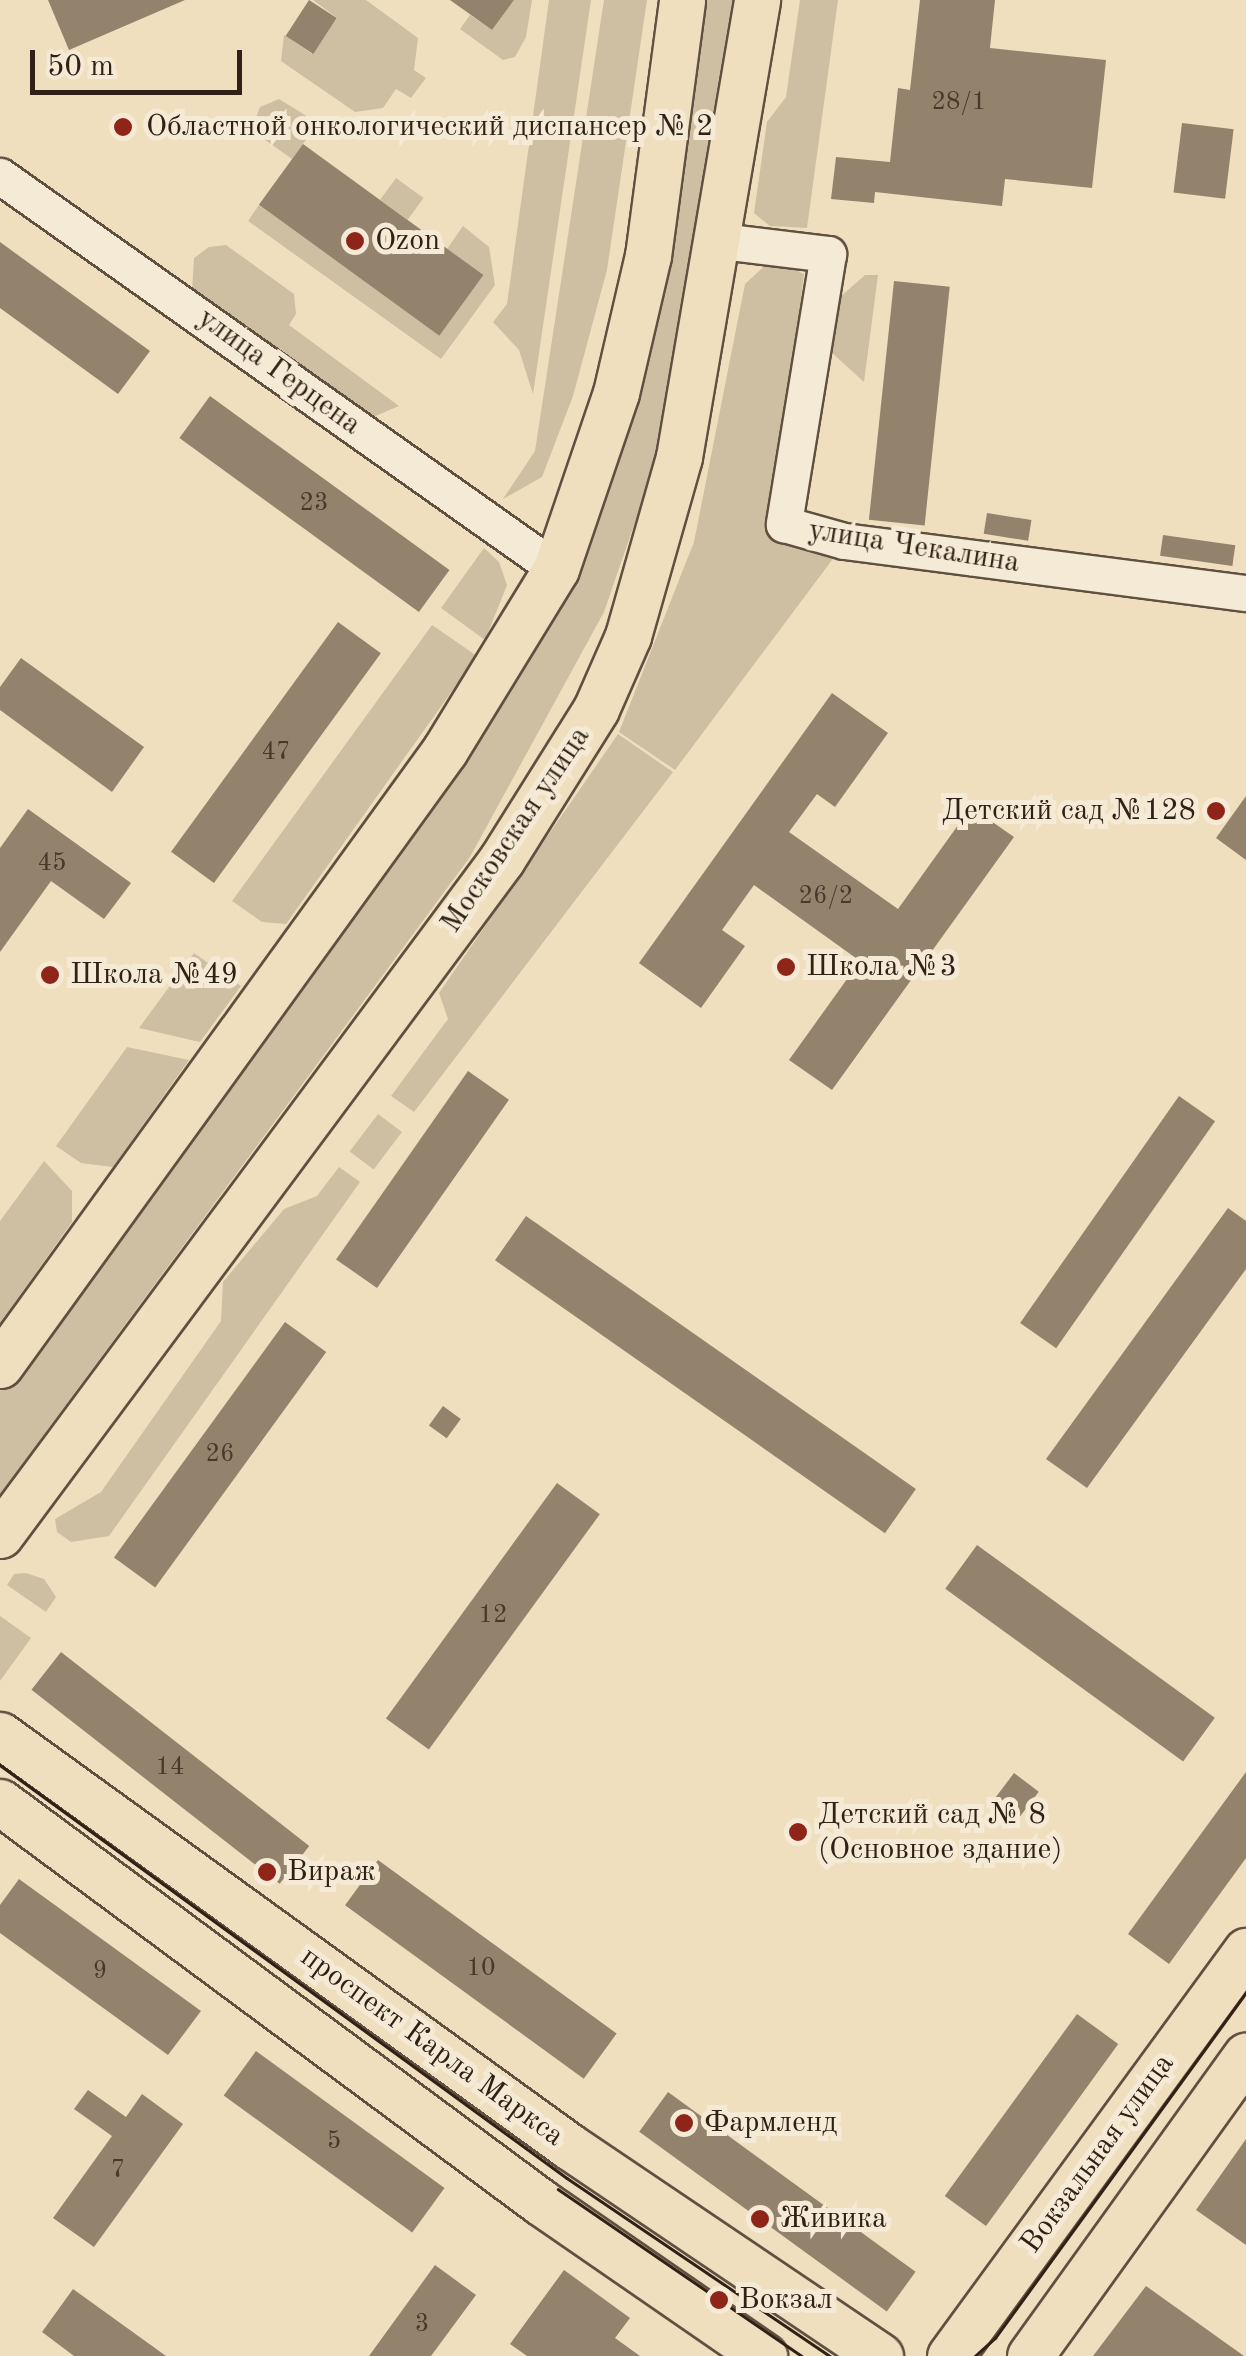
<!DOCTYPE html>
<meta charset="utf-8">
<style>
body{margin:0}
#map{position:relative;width:1246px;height:2356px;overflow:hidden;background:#efdfbf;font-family:"Old Standard TT",serif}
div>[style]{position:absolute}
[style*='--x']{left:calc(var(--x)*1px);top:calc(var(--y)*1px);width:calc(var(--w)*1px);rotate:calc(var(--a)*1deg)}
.green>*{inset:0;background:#cfbfa2;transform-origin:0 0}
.building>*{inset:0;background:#93836d;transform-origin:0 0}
.roads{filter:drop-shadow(2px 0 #605040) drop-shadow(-2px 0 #605040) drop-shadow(0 2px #605040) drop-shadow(0 -2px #605040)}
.minor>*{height:35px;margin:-17.5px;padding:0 17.5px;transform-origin:17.5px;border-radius:17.5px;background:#f5ead5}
.major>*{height:45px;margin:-22.5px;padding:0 22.5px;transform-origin:22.5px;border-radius:22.5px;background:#efdfbf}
.tram>*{height:2.5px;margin:-1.25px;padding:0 1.25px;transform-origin:1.25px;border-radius:1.25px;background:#302015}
.dots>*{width:28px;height:28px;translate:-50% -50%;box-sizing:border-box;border:5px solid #f5ead5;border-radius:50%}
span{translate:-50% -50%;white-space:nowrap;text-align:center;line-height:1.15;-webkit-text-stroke:10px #f5ead5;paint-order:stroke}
.number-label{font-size:25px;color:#49392b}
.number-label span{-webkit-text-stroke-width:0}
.poi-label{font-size:30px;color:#302015}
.left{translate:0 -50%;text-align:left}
.right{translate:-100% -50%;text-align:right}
.street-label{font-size:30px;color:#302015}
.scale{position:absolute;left:30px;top:50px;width:212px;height:45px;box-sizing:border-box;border:5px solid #302015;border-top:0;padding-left:12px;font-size:30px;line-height:35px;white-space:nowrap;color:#302015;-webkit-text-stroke:8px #f5ead5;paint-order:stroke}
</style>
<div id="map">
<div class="green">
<div style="clip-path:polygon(313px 0,366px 0,418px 38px,414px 70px,426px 78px,411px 98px,396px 89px,383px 108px,355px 112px,281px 61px,284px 35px,312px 54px,337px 18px)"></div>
<div style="clip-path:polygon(514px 0,532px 0,526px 37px,515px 57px,503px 60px,460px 29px,470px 15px,492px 30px)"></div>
<div style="clip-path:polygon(549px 0,591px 0,533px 394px,519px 350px,493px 322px,507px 304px)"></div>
<div style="clip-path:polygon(604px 0,647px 0,607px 270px,573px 396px,542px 477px,503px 499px,535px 451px)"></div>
<div style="clip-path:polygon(706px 0,733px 0,699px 242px,652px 473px,604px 612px,470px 857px,0 1494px,0 1391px,344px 923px,613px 473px,646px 365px,670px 244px)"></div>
<div style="clip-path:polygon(800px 0,838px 0,807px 228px,770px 226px,754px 213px,767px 122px,786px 97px)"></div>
<div style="clip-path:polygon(279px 99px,318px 123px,292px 159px,251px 130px,260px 107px)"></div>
<div style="left:396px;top:178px;width:34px;height:27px;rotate:36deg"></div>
<div style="clip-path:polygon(259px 205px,439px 335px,482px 275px,447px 249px,463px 226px,489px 247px,495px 285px,441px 359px,248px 221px)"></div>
<div style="clip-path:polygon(226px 245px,294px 294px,296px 314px,289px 325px,399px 406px,366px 420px,192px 291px,194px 258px,209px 247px)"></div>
<div style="clip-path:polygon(772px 259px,804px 274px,773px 519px,838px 552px,675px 770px,619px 732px,694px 542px,745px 284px)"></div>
<div style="clip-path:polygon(865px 275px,878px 275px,864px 382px,831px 352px,840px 297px)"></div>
<div style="clip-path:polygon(484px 548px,499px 562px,507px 585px,485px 640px,441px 608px)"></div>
<div style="clip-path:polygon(432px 625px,477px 656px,286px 924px,262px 922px,232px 901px)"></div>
<div style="clip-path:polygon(618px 734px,673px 772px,414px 1112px,391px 1096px,448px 1019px,439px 993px)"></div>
<div style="clip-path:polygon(194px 953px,241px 986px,200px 1042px,139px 1028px)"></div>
<div style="clip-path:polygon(127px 1047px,189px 1060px,113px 1167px,81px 1163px,56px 1146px)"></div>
<div style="left:378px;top:1114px;width:30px;height:47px;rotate:37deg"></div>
<div style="clip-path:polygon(44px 1161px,72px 1191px,72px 1222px,0 1323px,0 1221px)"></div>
<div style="clip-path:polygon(339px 1167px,360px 1182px,109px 1536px,71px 1542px,57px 1532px,55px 1519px,101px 1492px,221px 1321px,223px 1282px,284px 1209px,317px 1196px)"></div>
<div style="clip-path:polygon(26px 1573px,44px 1579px,56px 1597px,46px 1612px,7px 1585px,14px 1574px)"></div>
<div style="clip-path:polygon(0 1616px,31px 1638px,0 1681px)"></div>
</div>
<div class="building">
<div style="clip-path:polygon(48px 0,185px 0,69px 50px)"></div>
<div style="left:309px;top:0;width:33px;height:43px;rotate:33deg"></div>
<div style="clip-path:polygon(450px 0,514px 0,492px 30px)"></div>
<div style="clip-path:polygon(920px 0,995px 0,990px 48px,1106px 60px,1092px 188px,1005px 179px,1002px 206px,875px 192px,874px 203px,831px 199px,836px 157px,890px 162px,898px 88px,910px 90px)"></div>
<div style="left:1182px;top:123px;width:52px;height:70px;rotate:7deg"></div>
<div style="left:303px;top:144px;width:223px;height:75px;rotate:36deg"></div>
<div style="clip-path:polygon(0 242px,150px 351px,118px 394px,0 308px)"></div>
<div style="left:894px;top:281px;width:56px;height:240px;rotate:6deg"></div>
<div style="left:210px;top:396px;width:296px;height:52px;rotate:36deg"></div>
<div style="left:987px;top:513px;width:45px;height:21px;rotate:9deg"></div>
<div style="left:1163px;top:535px;width:73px;height:21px;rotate:8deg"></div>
<div style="left:338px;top:622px;width:53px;height:284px;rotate:36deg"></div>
<div style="clip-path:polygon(21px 658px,144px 747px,112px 792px,0 710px,0 687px)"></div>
<div style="clip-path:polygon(832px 693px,888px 733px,835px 807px,817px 794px,789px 832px,898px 909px,971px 807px,1014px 837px,832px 1090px,789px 1060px,860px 961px,754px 885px,722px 930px,745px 946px,701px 1008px,639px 963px)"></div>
<div style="clip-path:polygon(1246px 796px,1246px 860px,1216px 838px)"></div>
<div style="clip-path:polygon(28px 809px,131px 883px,104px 919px,51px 881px,0 952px,0 848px)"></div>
<div style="left:468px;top:1071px;width:50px;height:230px;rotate:35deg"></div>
<div style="left:1179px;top:1096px;width:44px;height:277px;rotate:35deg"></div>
<div style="clip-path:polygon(1228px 1208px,1246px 1221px,1246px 1269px,1087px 1488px,1046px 1459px)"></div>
<div style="left:526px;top:1216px;width:476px;height:54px;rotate:35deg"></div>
<div style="left:285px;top:1322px;width:51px;height:291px;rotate:36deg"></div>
<div style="left:443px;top:1406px;width:22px;height:24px;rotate:36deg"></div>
<div style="left:557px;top:1483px;width:53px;height:291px;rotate:36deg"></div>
<div style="left:977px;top:1545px;width:294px;height:54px;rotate:36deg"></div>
<div style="left:61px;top:1652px;width:315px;height:48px;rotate:38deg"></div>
<div style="clip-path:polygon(1246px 1772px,1246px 1858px,1169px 1964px,1128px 1934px)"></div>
<div style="left:1014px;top:1773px;width:31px;height:42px;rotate:37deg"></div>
<div style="left:378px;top:1860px;width:295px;height:56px;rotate:36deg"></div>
<div style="clip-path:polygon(19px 1879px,201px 2011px,168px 2055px,0 1933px,0 1905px)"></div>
<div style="left:1077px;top:2014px;width:51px;height:225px;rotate:36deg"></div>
<div style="left:256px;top:2051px;width:233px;height:55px;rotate:36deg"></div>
<div style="clip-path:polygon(88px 2090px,126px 2117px,142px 2094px,183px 2124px,94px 2247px,53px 2218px,112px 2136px,74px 2109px)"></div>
<div style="left:668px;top:2092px;width:306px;height:49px;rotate:36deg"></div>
<div style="clip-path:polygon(1246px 2139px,1246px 2245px,1196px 2210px)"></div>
<div style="clip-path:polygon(435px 2265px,476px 2295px,431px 2356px,369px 2356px)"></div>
<div style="clip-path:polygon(564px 2270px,630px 2318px,615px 2338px,640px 2356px,527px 2356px,510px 2344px)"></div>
<div style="clip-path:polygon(1146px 2286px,1244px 2356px,1093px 2356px)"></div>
<div style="clip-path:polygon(73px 2289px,166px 2356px,74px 2356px,42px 2332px)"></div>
</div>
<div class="roads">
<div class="minor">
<div style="--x:0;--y:176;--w:681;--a:35.25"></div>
<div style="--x:721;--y:241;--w:108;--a:6.9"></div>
<div style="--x:828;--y:254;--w:274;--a:99.3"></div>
<div style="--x:784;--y:524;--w:62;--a:15.8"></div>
<div style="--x:844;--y:541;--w:405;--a:7.4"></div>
</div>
<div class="major">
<div style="--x:0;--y:1365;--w:759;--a:-54.11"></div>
<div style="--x:445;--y:750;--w:212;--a:-58.5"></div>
<div style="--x:556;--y:569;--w:186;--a:-71.2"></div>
<div style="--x:616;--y:393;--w:141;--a:-76.9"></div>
<div style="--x:648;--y:256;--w:258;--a:-82.4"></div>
<div style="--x:0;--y:1535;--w:842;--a:-53.4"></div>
<div style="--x:502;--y:859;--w:177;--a:-57.9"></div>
<div style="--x:596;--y:709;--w:80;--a:-66.3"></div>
<div style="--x:628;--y:636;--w:186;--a:-74.1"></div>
<div style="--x:679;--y:457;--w:464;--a:-80.3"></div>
<div style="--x:0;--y:1735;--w:703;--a:35.86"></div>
<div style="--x:570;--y:2147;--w:374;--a:34"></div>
<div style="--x:0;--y:1802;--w:674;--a:36.5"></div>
<div style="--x:542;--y:2203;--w:270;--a:34.6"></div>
<div style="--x:950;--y:2356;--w:502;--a:-53.84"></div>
<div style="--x:1030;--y:2356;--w:370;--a:-54.3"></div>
</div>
</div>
<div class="tram">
<div style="--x:0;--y:1765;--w:701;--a:36.07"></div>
<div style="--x:567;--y:2178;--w:318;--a:34.1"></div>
<div style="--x:558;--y:2189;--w:296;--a:34.4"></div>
<div style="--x:975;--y:2356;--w:27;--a:-42"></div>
<div style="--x:995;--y:2338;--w:427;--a:-54"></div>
</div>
<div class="dots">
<div style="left:123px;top:127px;background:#8f2418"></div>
<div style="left:355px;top:241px;background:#8f2418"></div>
<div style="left:1216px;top:811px;background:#8f2418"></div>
<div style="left:786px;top:967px;background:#8f2418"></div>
<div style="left:50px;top:975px;background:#8f2418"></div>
<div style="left:798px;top:1832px;background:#8f2418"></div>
<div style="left:267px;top:1872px;background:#8f2418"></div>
<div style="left:684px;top:2123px;background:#8f2418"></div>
<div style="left:760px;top:2219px;background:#8f2418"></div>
<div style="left:719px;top:2300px;background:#8f2418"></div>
</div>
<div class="number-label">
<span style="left:959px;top:103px">28/1</span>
<span style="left:314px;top:504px">23</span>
<span style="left:276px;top:753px">47</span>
<span style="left:52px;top:864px">45</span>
<span style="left:826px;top:897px">26/2</span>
<span style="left:220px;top:1455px">26</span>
<span style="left:493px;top:1616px">12</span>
<span style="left:170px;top:1768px">14</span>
<span style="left:481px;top:1969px">10</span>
<span style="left:100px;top:1972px">9</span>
<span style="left:334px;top:2142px">5</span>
<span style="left:118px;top:2171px">7</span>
<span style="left:422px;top:2325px">3</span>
</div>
<div class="poi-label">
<span class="left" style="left:146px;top:127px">Областной онкологический диспансер № 2</span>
<span class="left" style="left:375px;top:241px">Ozon</span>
<span class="right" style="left:1196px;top:811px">Детский сад №128</span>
<span class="left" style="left:806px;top:967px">Школа №3</span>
<span class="left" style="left:70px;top:975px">Школа №49</span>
<span class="left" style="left:818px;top:1832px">Детский сад № 8<br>(Основное здание)</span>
<span class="left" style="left:287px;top:1872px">Вираж</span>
<span class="left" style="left:704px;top:2123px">Фармленд</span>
<span class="left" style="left:780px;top:2219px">Живика</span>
<span class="left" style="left:739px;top:2300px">Вокзал</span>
</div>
<div class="street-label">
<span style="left:279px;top:372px;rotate:36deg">улица Герцена</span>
<span style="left:914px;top:547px;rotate:9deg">улица Чекалина</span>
<span style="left:516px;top:830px;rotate:-56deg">Московская улица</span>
<span style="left:432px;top:2047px;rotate:36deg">проспект Карла Маркса</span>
<span style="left:1098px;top:2154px;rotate:-54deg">Вокзальная улица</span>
</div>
<div class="scale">50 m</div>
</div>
